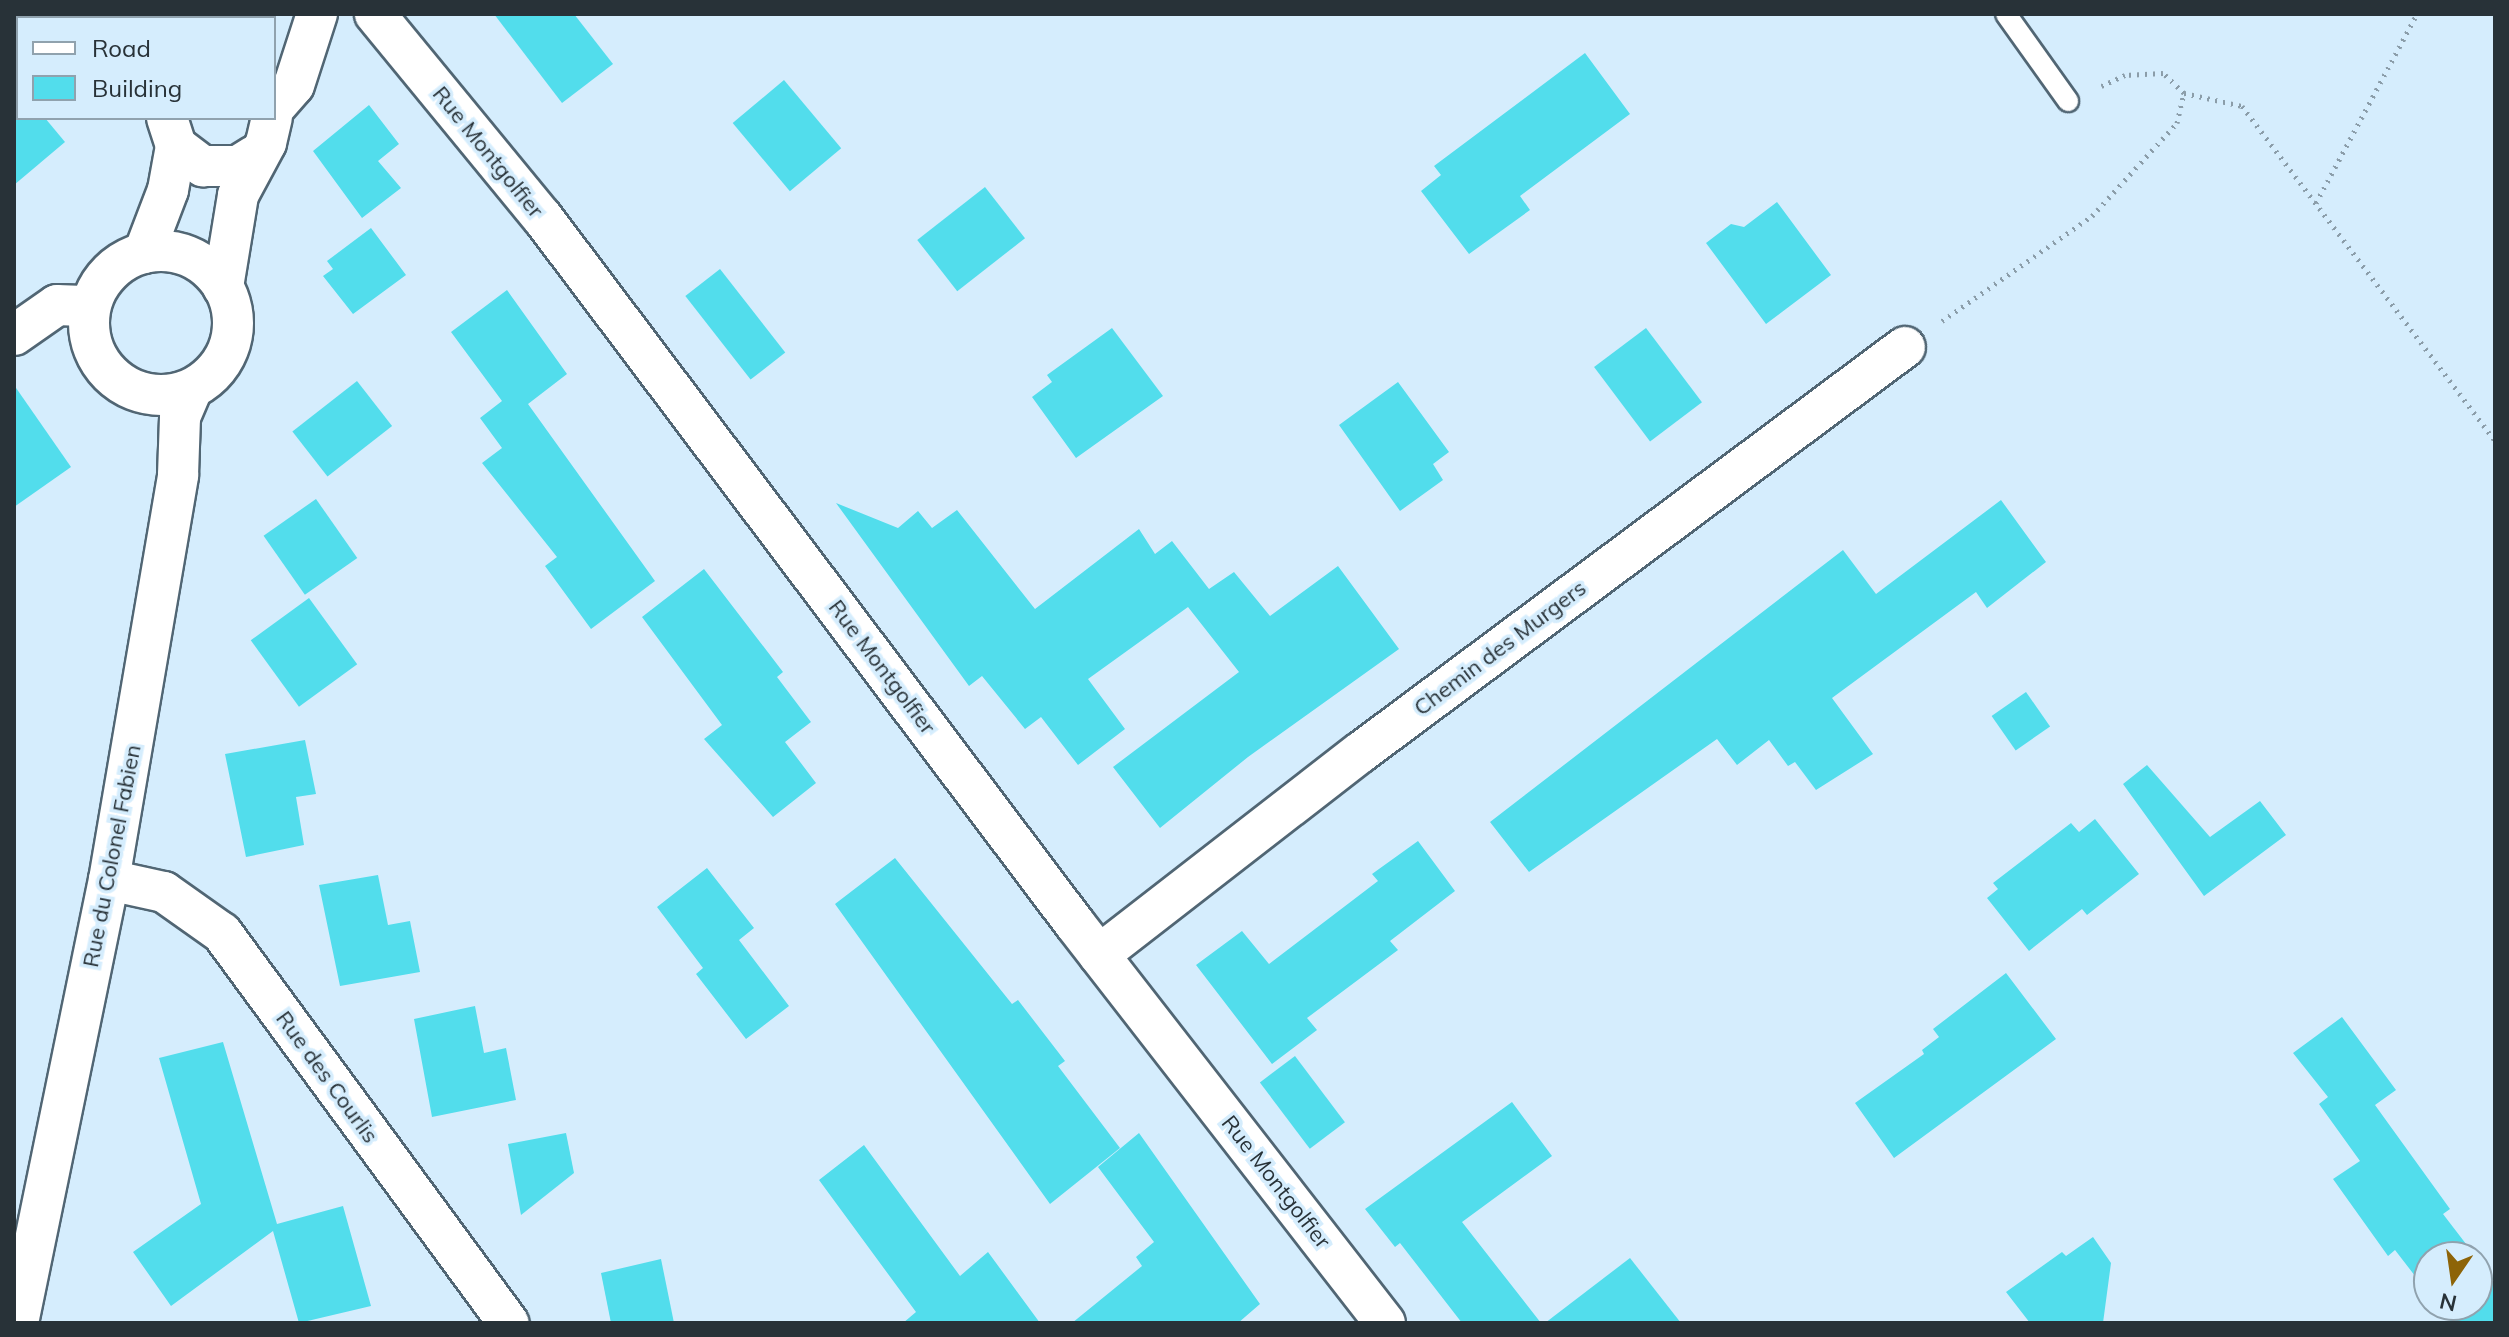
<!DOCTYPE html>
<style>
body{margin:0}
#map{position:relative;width:2509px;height:1337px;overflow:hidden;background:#d5edfd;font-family:Mulish,sans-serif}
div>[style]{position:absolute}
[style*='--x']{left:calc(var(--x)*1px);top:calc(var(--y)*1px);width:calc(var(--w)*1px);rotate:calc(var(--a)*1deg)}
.building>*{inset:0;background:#52ddec;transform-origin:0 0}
.path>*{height:5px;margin-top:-2.5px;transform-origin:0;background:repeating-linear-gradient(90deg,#8b9da9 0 2px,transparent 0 8px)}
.roads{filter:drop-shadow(2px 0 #516674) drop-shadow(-2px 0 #516674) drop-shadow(0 2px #516674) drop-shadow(0 -2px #516674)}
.service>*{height:20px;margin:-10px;padding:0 10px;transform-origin:10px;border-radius:10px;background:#fff}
.minor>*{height:40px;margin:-20px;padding:0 20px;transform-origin:20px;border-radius:20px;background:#fff}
.minor>.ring{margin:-20px;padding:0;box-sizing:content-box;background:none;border:40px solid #fff;border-radius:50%}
span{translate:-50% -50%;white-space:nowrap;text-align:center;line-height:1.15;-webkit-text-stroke:7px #d5edfd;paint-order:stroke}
.street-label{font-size:22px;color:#283238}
.frame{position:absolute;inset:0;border:16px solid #283238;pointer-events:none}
.legend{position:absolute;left:16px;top:16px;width:260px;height:104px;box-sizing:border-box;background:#d5edfd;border:2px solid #90a2ae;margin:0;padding:10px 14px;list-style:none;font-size:24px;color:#283238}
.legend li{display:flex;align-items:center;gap:16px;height:40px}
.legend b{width:40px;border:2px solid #90a2ae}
.north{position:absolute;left:2413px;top:1241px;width:80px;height:80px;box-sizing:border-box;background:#d5edfd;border:2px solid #90a2ae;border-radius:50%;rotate:193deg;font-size:22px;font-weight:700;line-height:32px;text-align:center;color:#283238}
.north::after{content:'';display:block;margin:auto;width:28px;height:36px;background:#8d6408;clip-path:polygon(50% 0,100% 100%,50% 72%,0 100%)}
</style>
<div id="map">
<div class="building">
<div style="clip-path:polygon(494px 14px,574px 14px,613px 64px,562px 103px)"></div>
<div style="clip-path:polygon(1585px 53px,1630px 114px,1520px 196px,1530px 210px,1469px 254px,1421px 191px,1441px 175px,1434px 166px)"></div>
<div style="left:784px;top:80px;width:89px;height:67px;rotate:50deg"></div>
<div style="clip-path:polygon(369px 105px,399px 144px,378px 161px,401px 188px,362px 218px,313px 151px)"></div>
<div style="clip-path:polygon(14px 118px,45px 118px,65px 142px,14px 185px)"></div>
<div style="left:985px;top:187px;width:65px;height:86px;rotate:52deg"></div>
<div style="clip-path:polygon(1777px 202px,1831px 275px,1766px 324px,1706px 243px,1731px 224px,1744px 227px)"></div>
<div style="clip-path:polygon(371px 228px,406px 275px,353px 314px,323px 276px,333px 269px,327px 261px)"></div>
<div style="left:720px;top:269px;width:106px;height:44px;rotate:52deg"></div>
<div style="clip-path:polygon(507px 290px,567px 374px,528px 404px,655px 581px,591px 629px,545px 566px,557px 557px,482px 463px,502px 448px,480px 418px,502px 401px,451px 332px)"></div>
<div style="clip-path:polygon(1112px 328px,1163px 396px,1076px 458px,1032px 397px,1052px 382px,1047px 375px)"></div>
<div style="left:1646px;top:328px;width:93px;height:65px;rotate:53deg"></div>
<div style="left:357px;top:381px;width:57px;height:82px;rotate:52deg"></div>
<div style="clip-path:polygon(1398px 382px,1449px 452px,1433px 464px,1443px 480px,1400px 511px,1339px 425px)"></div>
<div style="clip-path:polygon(14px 385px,71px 467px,14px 507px)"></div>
<div style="left:316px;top:499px;width:72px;height:64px;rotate:55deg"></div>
<div style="clip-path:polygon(2001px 500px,2046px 562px,1987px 608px,1976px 592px,1832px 698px,1873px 754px,1816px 790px,1795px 762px,1788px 766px,1769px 740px,1737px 765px,1717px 739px,1529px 872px,1490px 822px,1843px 550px,1876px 594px)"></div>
<div style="clip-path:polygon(836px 503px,898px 528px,918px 511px,932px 528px,957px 510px,1035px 609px,1139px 529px,1155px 554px,1172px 541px,1209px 589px,1234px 572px,1270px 616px,1338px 566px,1399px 649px,1248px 757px,1160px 828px,1113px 767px,1239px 672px,1188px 607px,1088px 679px,1125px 729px,1078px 765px,1041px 717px,1025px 729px,982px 676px,969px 686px)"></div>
<div style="clip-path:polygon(704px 569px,783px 672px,777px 677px,811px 722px,785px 742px,816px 783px,773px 817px,704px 739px,722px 725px,642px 617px)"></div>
<div style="left:309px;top:598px;width:82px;height:72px;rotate:54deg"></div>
<div style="left:2026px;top:692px;width:42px;height:42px;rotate:55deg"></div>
<div style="clip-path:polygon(305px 740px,316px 794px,296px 797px,304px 845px,246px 857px,225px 754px)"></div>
<div style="clip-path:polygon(2147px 765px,2210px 837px,2260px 801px,2286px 835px,2204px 896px,2123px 784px)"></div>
<div style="clip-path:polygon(2095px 819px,2139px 874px,2087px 915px,2082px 909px,2029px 951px,1987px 898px,1998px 889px,1993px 883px,2071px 823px,2079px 832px)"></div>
<div style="clip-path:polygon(1418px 841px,1455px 891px,1390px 941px,1398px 950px,1307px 1018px,1317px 1030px,1272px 1064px,1196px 965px,1242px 931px,1269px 964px,1378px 881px,1372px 874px)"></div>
<div style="clip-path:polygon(895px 858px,1012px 1004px,1018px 1000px,1065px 1061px,1058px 1066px,1120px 1148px,1050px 1204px,835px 904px)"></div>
<div style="clip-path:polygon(707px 868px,754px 928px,739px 940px,789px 1006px,746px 1039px,696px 974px,703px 968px,657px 907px)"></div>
<div style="clip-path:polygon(378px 875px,388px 925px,410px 921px,420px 972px,340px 986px,319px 885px)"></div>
<div style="clip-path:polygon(2006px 973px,2056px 1039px,1894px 1158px,1855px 1103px,1924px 1054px,1922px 1050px,1939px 1037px,1933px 1029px)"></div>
<div style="clip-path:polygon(475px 1006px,484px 1053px,506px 1048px,516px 1100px,432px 1117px,414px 1019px)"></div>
<div style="clip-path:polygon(2342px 1017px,2396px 1090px,2375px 1105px,2450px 1209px,2443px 1214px,2476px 1257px,2429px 1257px,2429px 1294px,2395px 1250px,2388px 1256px,2333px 1179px,2360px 1161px,2319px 1104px,2328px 1097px,2293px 1053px)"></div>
<div style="clip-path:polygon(223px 1042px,277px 1224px,343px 1206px,371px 1306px,299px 1323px,273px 1231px,171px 1306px,133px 1252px,201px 1204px,159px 1058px)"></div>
<div style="left:1295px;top:1056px;width:83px;height:44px;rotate:53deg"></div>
<div style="clip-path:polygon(1512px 1102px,1552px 1156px,1462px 1222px,1541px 1323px,1462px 1323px,1400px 1243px,1395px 1247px,1365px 1209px)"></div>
<div style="clip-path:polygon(566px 1133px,574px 1173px,521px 1215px,508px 1144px)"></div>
<div style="clip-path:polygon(1139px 1133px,1260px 1304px,1238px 1323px,1072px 1323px,1142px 1266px,1136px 1257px,1154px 1242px,1098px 1167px)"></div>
<div style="clip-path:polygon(864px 1145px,960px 1276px,988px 1252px,1040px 1323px,903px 1323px,916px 1312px,819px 1180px)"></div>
<div style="clip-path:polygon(2093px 1237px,2111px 1263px,2103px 1323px,2030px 1323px,2006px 1292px,2062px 1252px,2066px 1256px)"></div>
<div style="clip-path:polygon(1630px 1258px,1681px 1323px,1545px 1323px)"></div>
<div style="clip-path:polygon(2477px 1258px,2495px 1281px,2495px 1323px,2452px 1323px,2438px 1305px,2477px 1305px)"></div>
<div style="clip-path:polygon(661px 1259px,674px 1323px,611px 1323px,601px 1273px)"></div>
</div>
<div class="path">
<div style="--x:2184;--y:93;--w:59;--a:12.6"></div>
<div style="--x:2242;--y:106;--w:420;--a:52.9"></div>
<div style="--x:2316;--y:203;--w:214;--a:-61.9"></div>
<div style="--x:1942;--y:321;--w:183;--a:-35"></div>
<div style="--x:2092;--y:216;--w:126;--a:-47.6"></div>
<div style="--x:2177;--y:123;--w:31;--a:-77"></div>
<div style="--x:2184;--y:93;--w:29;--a:-136"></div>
<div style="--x:2163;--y:73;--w:38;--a:177"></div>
<div style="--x:2125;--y:75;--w:26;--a:155"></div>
</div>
<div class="roads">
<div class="service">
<div style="--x:2006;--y:14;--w:107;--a:54.5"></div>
</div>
<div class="minor">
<div style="--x:81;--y:14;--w:6;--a:45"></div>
<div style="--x:375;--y:14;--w:263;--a:50.6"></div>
<div style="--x:542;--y:217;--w:885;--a:52.99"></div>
<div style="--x:1075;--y:924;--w:505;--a:52.15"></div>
<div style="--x:251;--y:18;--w:4;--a:-63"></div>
<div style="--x:274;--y:108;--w:30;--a:-49"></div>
<div style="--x:294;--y:85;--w:75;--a:-72.1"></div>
<div style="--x:167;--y:118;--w:29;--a:72"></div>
<div style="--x:176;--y:146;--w:34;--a:37"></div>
<div style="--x:203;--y:166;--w:35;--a:0"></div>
<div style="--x:238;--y:166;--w:19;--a:-32"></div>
<div class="ring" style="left:89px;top:251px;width:104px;height:104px"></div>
<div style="--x:144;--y:253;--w:67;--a:-69.1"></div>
<div style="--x:168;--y:190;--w:45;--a:-79.7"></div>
<div style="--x:223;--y:287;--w:93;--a:-80.7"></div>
<div style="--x:238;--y:195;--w:59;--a:-61.7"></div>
<div style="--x:266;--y:143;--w:26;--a:-77"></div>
<div style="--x:14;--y:335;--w:52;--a:-34.9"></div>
<div style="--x:57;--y:305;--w:33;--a:2"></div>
<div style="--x:109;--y:880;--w:56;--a:12.3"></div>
<div style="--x:164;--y:892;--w:71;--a:35.3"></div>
<div style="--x:222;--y:933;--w:484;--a:53.7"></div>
<div style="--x:1099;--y:955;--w:331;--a:-37.8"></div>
<div style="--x:1361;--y:752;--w:678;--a:-36.67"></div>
<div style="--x:18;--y:1323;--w:452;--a:-78.4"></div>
<div style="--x:109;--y:880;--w:411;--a:-80.3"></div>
<div style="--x:178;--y:475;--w:58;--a:-88"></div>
<div style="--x:180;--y:417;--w:30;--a:-67"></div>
</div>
</div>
<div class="street-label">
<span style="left:488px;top:152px;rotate:51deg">Rue Montgolfier</span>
<span style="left:1500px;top:648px;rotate:-37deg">Chemin des Murgers</span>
<span style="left:882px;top:667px;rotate:53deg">Rue Montgolfier</span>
<span style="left:112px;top:856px;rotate:-79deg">Rue du Colonel Fabien</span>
<span style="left:327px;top:1077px;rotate:54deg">Rue des Courlis</span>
<span style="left:1276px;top:1182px;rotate:52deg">Rue Montgolfier</span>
</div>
<div class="frame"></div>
<ul class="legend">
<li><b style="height:10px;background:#fff"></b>Road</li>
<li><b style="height:22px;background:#52ddec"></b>Building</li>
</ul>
<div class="north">N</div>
</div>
